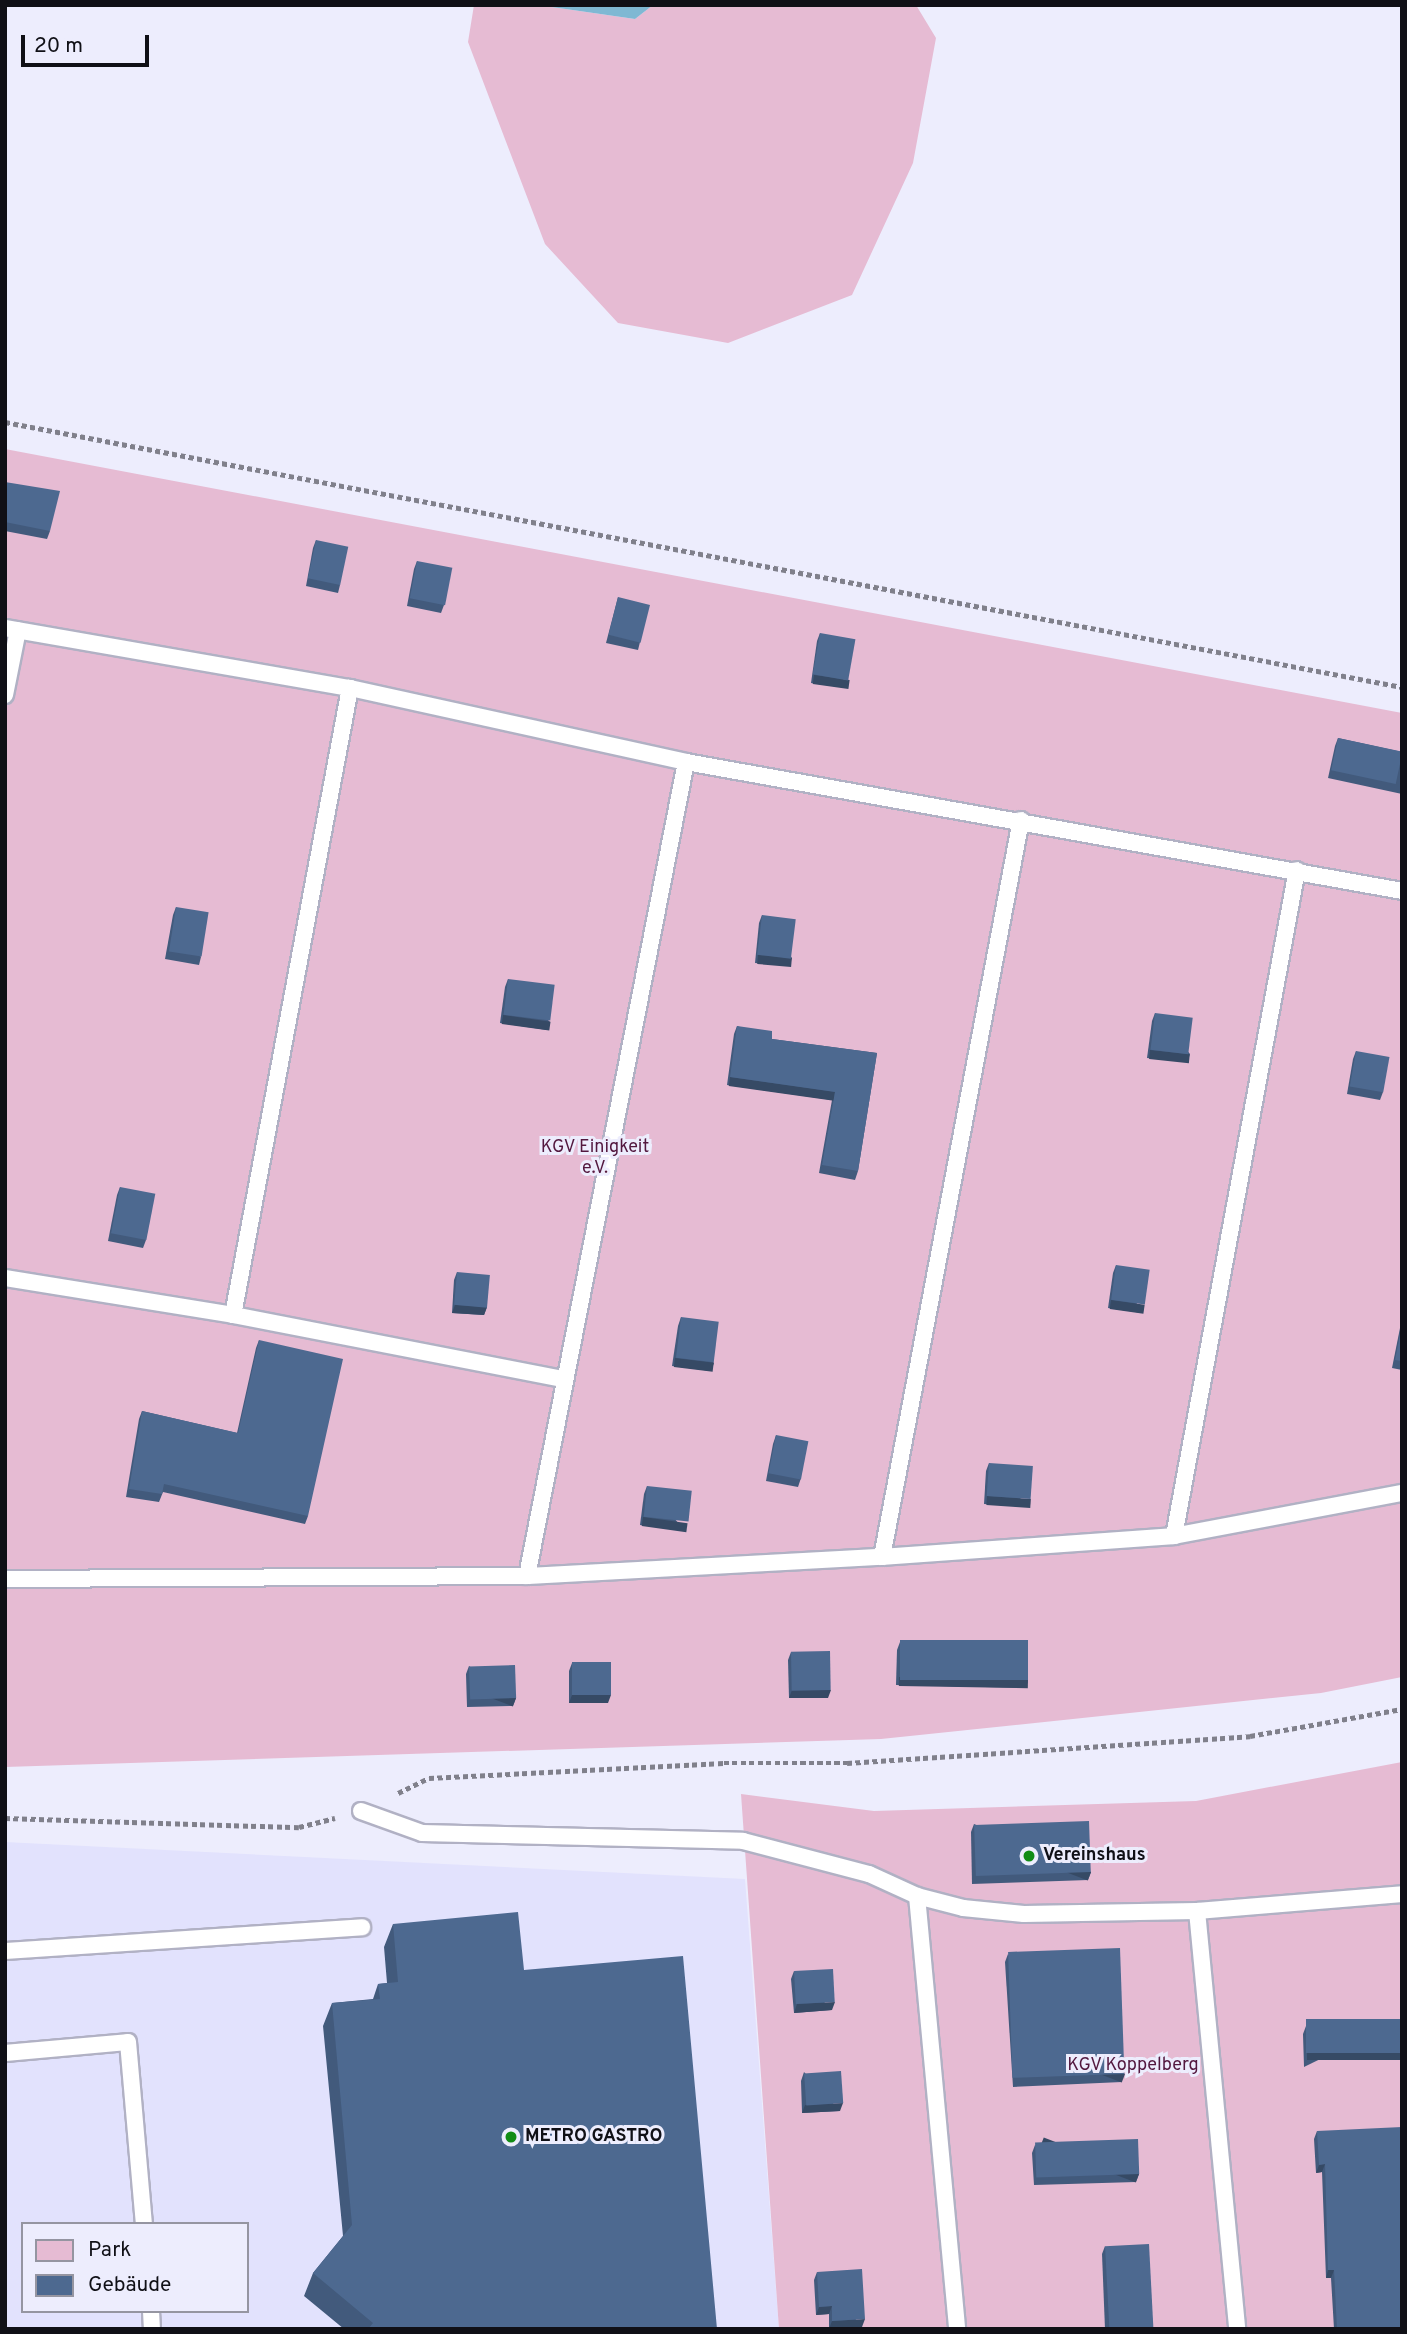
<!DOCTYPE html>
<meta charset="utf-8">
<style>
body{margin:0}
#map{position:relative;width:1407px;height:2334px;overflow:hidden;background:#ededfd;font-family:Overpass,sans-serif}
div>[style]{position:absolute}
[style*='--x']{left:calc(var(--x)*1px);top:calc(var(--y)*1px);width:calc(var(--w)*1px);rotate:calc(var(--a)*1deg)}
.built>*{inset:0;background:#e2e2fd}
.green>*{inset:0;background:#e6bbd3}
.water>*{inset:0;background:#7fb8d3}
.path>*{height:4.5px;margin-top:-2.25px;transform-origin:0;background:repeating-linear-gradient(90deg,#80808b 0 5px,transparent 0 8.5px)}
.roads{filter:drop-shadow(2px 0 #b1b1c4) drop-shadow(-2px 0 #b1b1c4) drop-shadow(0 2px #b1b1c4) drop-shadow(0 -2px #b1b1c4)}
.service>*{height:16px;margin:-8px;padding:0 8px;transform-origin:8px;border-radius:8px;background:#fff}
.wall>*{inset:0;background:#425a7c}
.shaded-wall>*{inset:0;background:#364a65;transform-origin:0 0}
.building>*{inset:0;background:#4d6990;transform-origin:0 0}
.dots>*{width:19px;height:19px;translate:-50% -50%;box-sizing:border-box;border:4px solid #ededfd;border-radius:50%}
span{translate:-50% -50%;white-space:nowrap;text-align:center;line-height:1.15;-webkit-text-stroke:6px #ededfd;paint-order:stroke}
.park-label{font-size:18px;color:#53183f}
.poi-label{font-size:18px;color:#101016;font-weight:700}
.left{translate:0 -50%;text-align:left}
.frame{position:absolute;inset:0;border:7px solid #101016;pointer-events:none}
.legend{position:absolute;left:21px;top:2222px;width:228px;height:91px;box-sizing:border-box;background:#ededfd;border:2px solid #9595a1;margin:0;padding:9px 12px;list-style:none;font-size:21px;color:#101016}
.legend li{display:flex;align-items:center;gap:14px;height:35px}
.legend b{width:35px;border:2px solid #9595a1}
.scale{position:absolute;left:21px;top:35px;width:128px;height:32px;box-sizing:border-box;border:4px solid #101016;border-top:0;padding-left:9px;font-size:21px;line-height:24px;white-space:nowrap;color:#101016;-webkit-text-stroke:5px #ededfd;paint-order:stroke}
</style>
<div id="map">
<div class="built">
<div style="clip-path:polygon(evenodd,5px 1842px,745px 1879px,779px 2329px,5px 2329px,5px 1842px,23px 2224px,247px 2224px,247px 2311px,23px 2311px,23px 2224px)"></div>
</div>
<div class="green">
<div style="clip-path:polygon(474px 5px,538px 5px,635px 19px,653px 5px,916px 5px,936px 38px,913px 163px,852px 295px,728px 343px,618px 323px,545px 244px,468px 42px)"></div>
<div style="clip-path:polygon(5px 449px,1402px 713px,1402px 1677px,1321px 1693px,881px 1739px,5px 1767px)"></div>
<div style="clip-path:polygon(1402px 1762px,1402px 2329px,779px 2329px,741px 1794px,874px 1811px,1196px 1801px)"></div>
</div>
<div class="water">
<div style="clip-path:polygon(538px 5px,653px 5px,635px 19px)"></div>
</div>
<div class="path">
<div style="--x:5;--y:422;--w:1422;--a:10.74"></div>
<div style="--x:398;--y:1793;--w:34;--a:-26"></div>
<div style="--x:429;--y:1778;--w:295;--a:-2.9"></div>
<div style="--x:724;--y:1763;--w:123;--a:0"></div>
<div style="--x:847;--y:1763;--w:404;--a:-3.8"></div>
<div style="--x:1250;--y:1736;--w:154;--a:-10.1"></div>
<div style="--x:5;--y:1818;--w:294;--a:1.8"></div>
<div style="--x:299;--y:1827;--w:37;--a:-14"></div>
</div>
<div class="roads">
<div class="service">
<div style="--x:5;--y:628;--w:350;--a:9.9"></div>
<div style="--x:350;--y:688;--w:344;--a:12.4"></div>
<div style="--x:686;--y:762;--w:728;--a:10.21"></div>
<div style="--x:5;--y:695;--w:66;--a:-78.7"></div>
<div style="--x:5;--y:1278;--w:231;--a:9.2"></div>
<div style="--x:233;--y:1315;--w:335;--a:11"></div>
<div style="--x:233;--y:1315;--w:638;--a:-79.43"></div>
<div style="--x:1174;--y:1536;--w:677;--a:-79.54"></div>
<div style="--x:882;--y:1557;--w:750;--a:-79.32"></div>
<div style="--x:527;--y:1576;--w:829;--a:-78.95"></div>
<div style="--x:5;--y:1579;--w:522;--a:-0.33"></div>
<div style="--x:527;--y:1576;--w:356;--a:-3.1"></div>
<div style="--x:882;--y:1557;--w:293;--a:-4.1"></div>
<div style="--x:1174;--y:1536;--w:232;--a:-10.7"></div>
<div style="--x:361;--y:1811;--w:65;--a:19.8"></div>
<div style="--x:422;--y:1833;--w:321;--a:1.4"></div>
<div style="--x:743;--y:1841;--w:130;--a:14.7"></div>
<div style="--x:869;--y:1874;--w:53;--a:24.6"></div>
<div style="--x:917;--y:1896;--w:48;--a:14.6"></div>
<div style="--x:963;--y:1908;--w:61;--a:5.6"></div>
<div style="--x:1024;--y:1914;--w:173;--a:-1"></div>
<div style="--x:1197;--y:1911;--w:206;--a:-4.7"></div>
<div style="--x:917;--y:1896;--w:435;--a:84.7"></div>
<div style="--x:1197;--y:1911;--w:420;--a:84.5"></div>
<div style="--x:5;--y:1951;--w:358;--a:-3.8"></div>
<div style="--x:5;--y:2053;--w:123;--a:-5.1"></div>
<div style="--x:128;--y:2042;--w:183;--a:85"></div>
<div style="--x:151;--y:2311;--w:18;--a:87"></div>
</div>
</div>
<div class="wall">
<div style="clip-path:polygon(5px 482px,50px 531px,47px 539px,5px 531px)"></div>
<div style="clip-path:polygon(316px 540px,340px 585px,338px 593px,306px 586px,313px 548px)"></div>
<div style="clip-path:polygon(417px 561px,444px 605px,441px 613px,407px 606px,414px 569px)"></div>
<div style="clip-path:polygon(618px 597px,640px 642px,638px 650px,606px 643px)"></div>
<div style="clip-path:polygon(820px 633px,847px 688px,811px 683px,817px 641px)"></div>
<div style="clip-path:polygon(1338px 738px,1402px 752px,1402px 794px,1328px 778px,1335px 746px)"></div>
<div style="clip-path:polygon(176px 907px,201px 957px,199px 965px,165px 959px,173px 915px)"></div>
<div style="clip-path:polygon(762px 915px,792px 958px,789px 966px,755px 963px,759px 923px)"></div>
<div style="clip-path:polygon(508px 979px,550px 1022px,547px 1030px,500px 1023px,505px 987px)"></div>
<div style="clip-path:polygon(1155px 1013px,1190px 1054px,1187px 1062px,1147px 1058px,1152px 1021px)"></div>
<div style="clip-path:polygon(737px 1026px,772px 1039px,877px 1053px,858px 1171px,855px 1180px,819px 1173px,832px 1100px,727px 1085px,734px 1034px)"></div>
<div style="clip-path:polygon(1356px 1051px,1383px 1092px,1380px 1100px,1347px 1094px,1353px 1059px)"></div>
<div style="clip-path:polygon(120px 1187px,146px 1240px,143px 1248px,108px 1241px,117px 1195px)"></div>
<div style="clip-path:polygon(1116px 1265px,1142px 1313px,1108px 1308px,1113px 1273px)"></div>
<div style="clip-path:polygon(457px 1272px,487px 1307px,484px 1315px,452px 1313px,454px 1280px)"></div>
<div style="clip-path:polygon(681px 1317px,714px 1363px,711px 1371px,672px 1366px,678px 1326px)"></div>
<div style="clip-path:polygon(1402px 1318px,1402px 1370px,1392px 1368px)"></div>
<div style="clip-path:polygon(259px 1340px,308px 1516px,305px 1524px,163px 1492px,159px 1502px,126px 1497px,139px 1419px,142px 1411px,237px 1433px,256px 1348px)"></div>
<div style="clip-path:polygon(776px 1435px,801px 1478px,798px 1487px,766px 1481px,773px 1444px)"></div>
<div style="clip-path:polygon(989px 1463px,1028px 1507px,984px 1504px,986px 1471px)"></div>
<div style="clip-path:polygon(647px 1486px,685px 1531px,640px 1525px,644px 1494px)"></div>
<div style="clip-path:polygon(900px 1642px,1028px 1680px,1026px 1688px,896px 1685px,897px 1650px)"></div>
<div style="clip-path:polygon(791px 1652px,828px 1698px,789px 1698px,788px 1660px)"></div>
<div style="clip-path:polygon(572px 1663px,608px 1703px,569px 1703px,569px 1671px)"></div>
<div style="clip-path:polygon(469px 1666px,516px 1698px,513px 1706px,467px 1707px,466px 1674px)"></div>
<div style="clip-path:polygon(974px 1824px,1091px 1872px,1088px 1880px,972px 1884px,971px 1832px)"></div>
<div style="clip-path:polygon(393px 1924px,524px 1970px,717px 2329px,344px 2329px,304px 2296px,313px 2273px,343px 2236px,323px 2026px,332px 2003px,373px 1999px,378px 1984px,387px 1983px,384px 1947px)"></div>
<div style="clip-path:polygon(1008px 1954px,1122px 2082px,1013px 2087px,1005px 1962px)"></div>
<div style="clip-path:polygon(794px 1971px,832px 2010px,794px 2013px,791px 1979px)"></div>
<div style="clip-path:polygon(1402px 2019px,1304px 2067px,1303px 2034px,1306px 2026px)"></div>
<div style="clip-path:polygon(804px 2072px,840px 2111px,802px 2113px,801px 2081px)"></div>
<div style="clip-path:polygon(1317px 2131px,1402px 2329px,1334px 2329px,1331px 2278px,1326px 2278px,1322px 2172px,1316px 2173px,1314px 2139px)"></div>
<div style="clip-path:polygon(1035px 2145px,1139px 2174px,1136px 2182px,1034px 2185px,1032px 2153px)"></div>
<div style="clip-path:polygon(1105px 2246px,1153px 2329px,1105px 2329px,1102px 2254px)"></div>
<div style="clip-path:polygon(817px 2272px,862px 2327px,829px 2329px,829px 2314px,816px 2315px,814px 2280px)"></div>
</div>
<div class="shaded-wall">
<div style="left:814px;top:675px;width:36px;height:9px;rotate:8deg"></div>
<div style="left:758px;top:955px;width:34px;height:9px;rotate:5deg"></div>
<div style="left:503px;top:1015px;width:48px;height:9px;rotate:8deg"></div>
<div style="left:1150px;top:1050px;width:40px;height:9px;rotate:6deg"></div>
<div style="left:730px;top:1077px;width:106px;height:9px;rotate:8deg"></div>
<div style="left:1111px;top:1300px;width:34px;height:9px;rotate:8deg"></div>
<div style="clip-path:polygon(455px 1305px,487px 1307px,484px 1315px,452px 1313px)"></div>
<div style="left:675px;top:1358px;width:39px;height:9px;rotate:7deg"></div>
<div style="left:987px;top:1496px;width:44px;height:9px;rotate:4deg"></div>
<div style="left:643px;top:1517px;width:45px;height:9px;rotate:8deg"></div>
<div style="left:899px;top:1677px;width:129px;height:9px;rotate:1deg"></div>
<div style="clip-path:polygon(792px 1690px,831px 1690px,828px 1698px,789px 1698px)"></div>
<div style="clip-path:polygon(572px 1695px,611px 1695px,608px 1703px,569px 1703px)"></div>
<div style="left:516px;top:1698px;width:9px;height:46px;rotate:111deg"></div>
<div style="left:1091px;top:1872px;width:9px;height:116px;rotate:111deg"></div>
<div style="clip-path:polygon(835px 2002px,832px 2010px,794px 2013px,797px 2004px)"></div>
<div style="left:1402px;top:2053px;width:7px;height:95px;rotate:90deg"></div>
<div style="left:1125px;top:2074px;width:9px;height:109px;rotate:111deg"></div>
<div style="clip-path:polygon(843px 2103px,840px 2111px,802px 2113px,805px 2105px)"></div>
<div style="clip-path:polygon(1325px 2164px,1322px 2172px,1316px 2173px,1319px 2165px)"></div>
<div style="left:1139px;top:2174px;width:9px;height:102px;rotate:111deg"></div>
<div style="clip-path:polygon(1328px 2270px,1334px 2270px,1331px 2278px,1326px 2278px)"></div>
<div style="clip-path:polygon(832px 2306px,829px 2314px,816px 2315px,819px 2307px)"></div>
<div style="clip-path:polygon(865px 2319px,862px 2327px,829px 2329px,832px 2321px)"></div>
</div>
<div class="building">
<div style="clip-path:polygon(5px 482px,60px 491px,50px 531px,5px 522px)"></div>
<div style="left:316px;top:540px;width:33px;height:39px;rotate:12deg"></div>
<div style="left:417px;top:561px;width:36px;height:38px;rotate:11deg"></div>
<div style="left:618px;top:597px;width:33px;height:39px;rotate:14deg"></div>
<div style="left:820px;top:633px;width:36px;height:42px;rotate:10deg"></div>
<div style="left:1338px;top:738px;width:66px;height:33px;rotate:12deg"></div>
<div style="left:176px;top:907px;width:33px;height:45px;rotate:9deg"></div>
<div style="left:762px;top:915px;width:34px;height:40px;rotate:7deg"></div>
<div style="left:508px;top:979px;width:47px;height:36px;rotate:7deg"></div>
<div style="left:1155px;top:1013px;width:38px;height:37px;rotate:7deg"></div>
<div style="clip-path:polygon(737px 1026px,772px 1031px,772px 1039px,877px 1053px,858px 1171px,822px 1165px,835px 1092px,730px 1077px)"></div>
<div style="left:1356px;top:1051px;width:34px;height:36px;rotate:10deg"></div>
<div style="left:120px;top:1187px;width:36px;height:47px;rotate:11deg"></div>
<div style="left:1116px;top:1265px;width:34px;height:35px;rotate:8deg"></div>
<div style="left:457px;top:1272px;width:33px;height:33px;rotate:5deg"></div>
<div style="left:681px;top:1317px;width:38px;height:41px;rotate:7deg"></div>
<div style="clip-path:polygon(1402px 1325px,1402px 1361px,1395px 1360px)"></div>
<div style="clip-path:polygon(259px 1340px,343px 1359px,308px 1516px,164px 1484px,162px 1494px,129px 1489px,142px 1411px,238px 1433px)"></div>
<div style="left:776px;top:1435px;width:33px;height:39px;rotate:11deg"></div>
<div style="left:989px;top:1463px;width:44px;height:33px;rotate:4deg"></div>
<div style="left:647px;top:1486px;width:45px;height:31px;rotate:6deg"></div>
<div style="left:1028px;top:1640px;width:40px;height:128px;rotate:90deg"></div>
<div style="left:830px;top:1651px;width:39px;height:39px;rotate:89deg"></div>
<div style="left:611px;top:1662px;width:33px;height:39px;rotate:90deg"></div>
<div style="left:515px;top:1665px;width:33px;height:46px;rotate:88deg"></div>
<div style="left:1089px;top:1821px;width:51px;height:115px;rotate:88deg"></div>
<div style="clip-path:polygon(518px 1912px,524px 1970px,683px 1956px,717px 2329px,368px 2329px,373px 2323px,313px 2273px,352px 2225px,332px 2003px,380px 1999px,378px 1984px,398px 1982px,393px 1924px)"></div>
<div style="left:1120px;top:1948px;width:126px;height:112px;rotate:88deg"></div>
<div style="left:833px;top:1969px;width:33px;height:39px;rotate:87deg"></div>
<div style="left:1402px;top:2019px;width:34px;height:96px;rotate:90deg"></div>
<div style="left:841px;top:2071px;width:32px;height:37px;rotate:86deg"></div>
<div style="clip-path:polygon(1402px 2127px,1402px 2329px,1337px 2329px,1334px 2270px,1328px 2270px,1325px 2164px,1319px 2165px,1317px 2131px)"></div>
<div style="left:1138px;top:2139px;width:35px;height:103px;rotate:88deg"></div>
<div style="left:1149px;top:2244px;width:85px;height:44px;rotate:87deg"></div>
<div style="clip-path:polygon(862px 2269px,865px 2319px,832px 2321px,832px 2306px,819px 2307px,817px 2272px)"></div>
</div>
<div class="dots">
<div style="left:1029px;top:1856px;background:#128c15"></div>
<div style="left:511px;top:2137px;background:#128c15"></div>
</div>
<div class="park-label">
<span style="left:595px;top:1159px">KGV Einigkeit<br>e.V.</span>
<span style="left:1133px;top:2066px">KGV Koppelberg</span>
</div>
<div class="poi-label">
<span class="left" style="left:1043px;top:1856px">Vereinshaus</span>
<span class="left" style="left:525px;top:2137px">METRO GASTRO</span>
</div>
<div class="frame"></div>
<ul class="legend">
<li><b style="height:19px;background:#e6bbd3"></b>Park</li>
<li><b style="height:19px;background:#4d6990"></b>Gebäude</li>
</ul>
<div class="scale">20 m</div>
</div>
